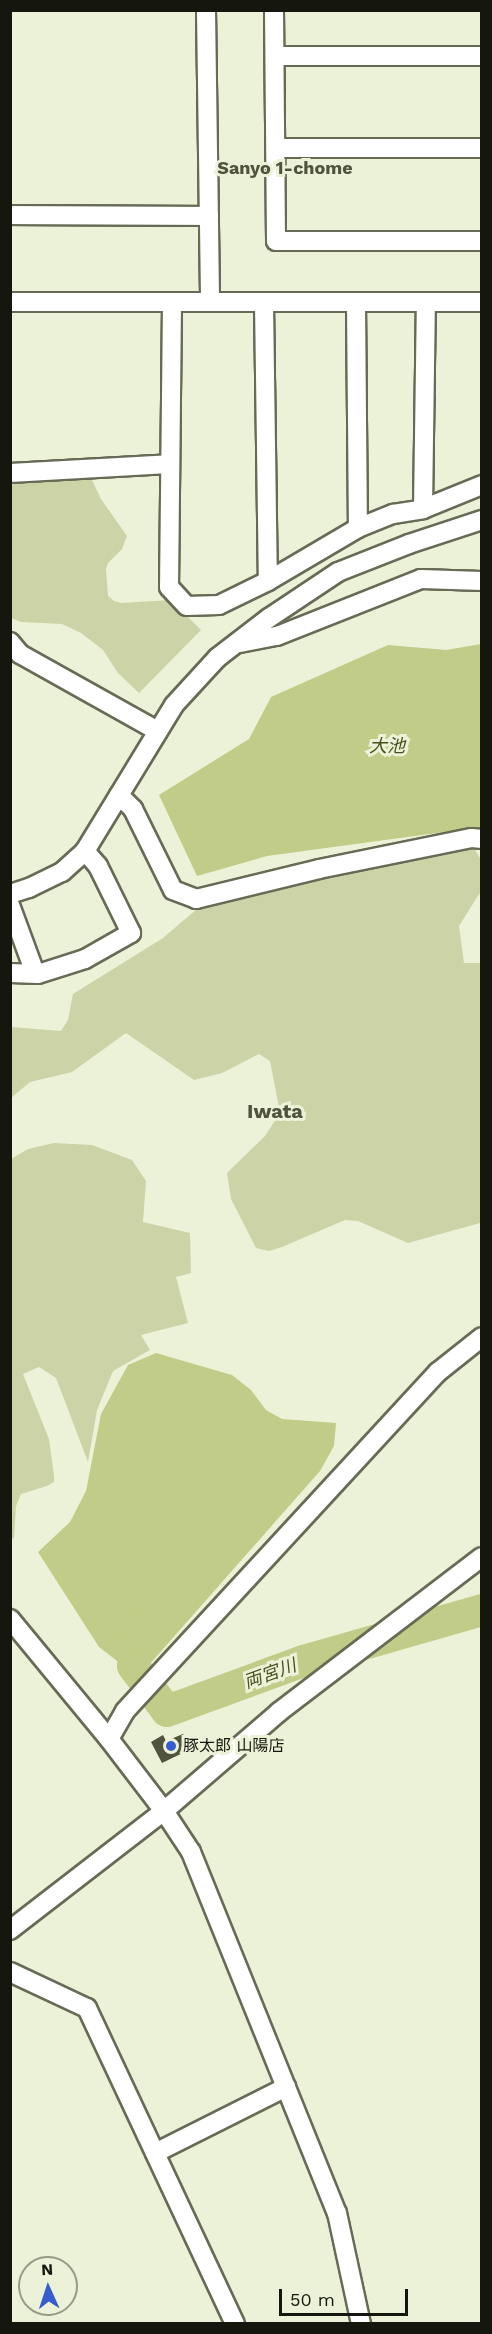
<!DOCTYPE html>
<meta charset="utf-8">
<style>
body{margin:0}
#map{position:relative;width:492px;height:2334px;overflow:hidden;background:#ecf2d7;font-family:"Work Sans","Noto Sans JP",sans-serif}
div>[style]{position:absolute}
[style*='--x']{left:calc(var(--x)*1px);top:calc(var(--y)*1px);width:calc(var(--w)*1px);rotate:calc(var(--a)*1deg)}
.green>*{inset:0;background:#cbd3a7}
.water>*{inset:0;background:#c0cc87}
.river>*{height:32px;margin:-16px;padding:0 16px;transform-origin:16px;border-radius:16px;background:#c0cc87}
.building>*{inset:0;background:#50543e}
.roads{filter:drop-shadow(2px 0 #676b55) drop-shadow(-2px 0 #676b55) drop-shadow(0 2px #676b55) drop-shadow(0 -2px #676b55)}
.minor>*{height:18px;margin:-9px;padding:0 9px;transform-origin:9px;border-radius:9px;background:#fff}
.dots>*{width:16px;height:16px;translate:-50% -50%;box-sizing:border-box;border:3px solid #ecf2d7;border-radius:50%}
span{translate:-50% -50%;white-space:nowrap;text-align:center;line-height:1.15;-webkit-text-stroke:6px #ecf2d7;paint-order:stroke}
.poi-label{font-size:16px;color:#15170e}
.left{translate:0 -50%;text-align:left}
.neighbourhood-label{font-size:18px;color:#4f533d;font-weight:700}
.water-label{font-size:18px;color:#49501e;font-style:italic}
.quarter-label{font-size:20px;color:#4f533d;font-weight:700}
.frame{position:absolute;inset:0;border:12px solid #15170e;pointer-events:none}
.north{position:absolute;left:18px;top:2256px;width:60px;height:60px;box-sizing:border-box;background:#ecf2d7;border:2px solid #969a87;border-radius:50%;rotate:357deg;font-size:16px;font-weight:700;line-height:24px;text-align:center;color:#15170e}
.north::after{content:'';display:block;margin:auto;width:21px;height:27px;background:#375ccd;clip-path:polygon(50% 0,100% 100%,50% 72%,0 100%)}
.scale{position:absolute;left:279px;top:2289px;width:129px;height:27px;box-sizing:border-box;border:3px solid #15170e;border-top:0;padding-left:8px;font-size:18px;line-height:21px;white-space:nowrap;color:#15170e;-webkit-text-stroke:4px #ecf2d7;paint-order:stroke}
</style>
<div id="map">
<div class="green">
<div style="clip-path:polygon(90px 476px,101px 499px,127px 536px,122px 549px,108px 563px,106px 569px,108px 596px,114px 601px,121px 603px,171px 600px,201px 630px,139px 693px,118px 673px,103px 650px,81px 633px,62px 624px,21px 622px,11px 618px,11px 484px,18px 479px)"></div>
<div style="clip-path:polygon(473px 846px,481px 860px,481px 891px,459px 926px,464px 963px,481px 963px,480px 1223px,408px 1243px,358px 1221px,345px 1220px,282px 1247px,269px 1251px,256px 1248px,231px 1199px,227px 1173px,265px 1136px,280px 1113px,270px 1061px,259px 1054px,222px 1073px,194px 1080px,126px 1033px,72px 1072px,30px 1082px,11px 1098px,11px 1027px,61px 1031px,68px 1020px,73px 994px,163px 938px,204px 903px)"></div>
<div style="clip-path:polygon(54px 1143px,92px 1145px,132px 1160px,146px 1181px,143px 1222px,190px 1233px,191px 1273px,176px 1277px,188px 1323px,141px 1335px,150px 1350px,113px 1371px,97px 1410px,88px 1462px,56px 1378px,39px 1367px,23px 1374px,49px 1439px,54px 1476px,54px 1482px,47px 1486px,21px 1494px,16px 1506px,14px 1538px,11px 1539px,11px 1159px,28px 1149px)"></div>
</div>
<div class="water">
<div style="clip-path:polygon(481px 644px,481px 827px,267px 856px,197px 876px,159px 795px,249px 739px,271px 697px,388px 645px,446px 650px)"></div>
<div style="clip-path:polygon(156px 1353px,232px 1375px,251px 1390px,266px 1410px,282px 1419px,336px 1423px,334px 1446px,320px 1471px,149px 1665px,125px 1667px,99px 1647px,38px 1552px,70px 1522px,86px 1491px,101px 1414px,128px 1365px)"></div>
</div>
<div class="river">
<div style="--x:139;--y:1624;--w:42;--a:98.1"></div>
<div style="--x:133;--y:1666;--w:56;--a:52.9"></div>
<div style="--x:167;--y:1711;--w:146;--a:-20.1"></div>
<div style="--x:304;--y:1661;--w:185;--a:-16"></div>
</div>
<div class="building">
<div style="clip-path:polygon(183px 1734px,191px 1749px,162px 1763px,151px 1742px,163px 1735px,166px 1741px)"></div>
</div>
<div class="roads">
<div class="minor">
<div style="--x:206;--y:10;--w:292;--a:89.2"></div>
<div style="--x:274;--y:10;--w:231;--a:89.5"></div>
<div style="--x:276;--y:241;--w:206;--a:0"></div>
<div style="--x:275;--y:56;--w:207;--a:0"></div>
<div style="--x:276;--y:148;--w:206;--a:0"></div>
<div style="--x:10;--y:215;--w:199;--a:0.3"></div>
<div style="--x:10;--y:302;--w:472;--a:0"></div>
<div style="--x:172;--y:303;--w:284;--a:90.6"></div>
<div style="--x:169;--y:587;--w:26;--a:47"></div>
<div style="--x:187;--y:606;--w:32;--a:-2"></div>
<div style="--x:219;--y:605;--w:55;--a:-26.1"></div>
<div style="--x:268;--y:581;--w:104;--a:-30.5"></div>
<div style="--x:358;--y:528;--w:38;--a:-22"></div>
<div style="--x:393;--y:514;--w:30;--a:-9"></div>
<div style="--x:423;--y:509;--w:64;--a:-22.1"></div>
<div style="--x:264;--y:303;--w:278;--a:89.2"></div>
<div style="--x:356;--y:303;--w:225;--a:89.5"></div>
<div style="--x:10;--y:473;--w:159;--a:-3.2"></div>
<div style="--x:423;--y:509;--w:207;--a:-89.2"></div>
<div style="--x:10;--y:642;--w:16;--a:50"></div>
<div style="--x:20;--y:654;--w:158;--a:29.2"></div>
<div style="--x:240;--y:643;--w:38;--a:-11"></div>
<div style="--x:277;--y:636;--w:155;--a:-21.6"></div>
<div style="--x:421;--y:579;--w:61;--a:1.9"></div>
<div style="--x:119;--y:795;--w:20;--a:45"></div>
<div style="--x:133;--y:809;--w:90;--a:63.7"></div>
<div style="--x:173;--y:890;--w:25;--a:21"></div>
<div style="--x:196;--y:899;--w:127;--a:-13.7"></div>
<div style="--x:319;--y:869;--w:156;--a:-11.5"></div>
<div style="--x:472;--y:838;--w:10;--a:6"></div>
<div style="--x:10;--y:894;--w:20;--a:-18"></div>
<div style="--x:29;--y:888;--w:37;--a:-26"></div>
<div style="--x:62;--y:872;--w:31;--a:-42"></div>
<div style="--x:85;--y:851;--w:171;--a:-58.6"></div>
<div style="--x:174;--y:705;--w:64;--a:-47.5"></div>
<div style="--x:217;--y:658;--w:66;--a:-37.6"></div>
<div style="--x:269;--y:618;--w:83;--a:-33.7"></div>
<div style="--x:338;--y:572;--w:76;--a:-21.5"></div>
<div style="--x:409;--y:544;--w:77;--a:-18.2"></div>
<div style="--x:10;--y:905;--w:72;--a:69.8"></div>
<div style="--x:10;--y:973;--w:28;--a:2"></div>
<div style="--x:38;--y:974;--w:49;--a:-17.7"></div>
<div style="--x:85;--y:959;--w:53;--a:-29.5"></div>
<div style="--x:131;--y:933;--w:75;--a:-116.2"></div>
<div style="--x:98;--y:866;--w:20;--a:-131"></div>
<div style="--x:10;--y:1619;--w:156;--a:50.5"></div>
<div style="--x:109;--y:1739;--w:91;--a:52.6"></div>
<div style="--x:164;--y:1811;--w:49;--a:56.6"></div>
<div style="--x:191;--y:1852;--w:389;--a:68"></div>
<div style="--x:337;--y:2213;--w:114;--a:77.8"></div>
<div style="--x:109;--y:1739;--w:32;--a:-60"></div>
<div style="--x:125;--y:1711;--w:461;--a:-47.3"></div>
<div style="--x:438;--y:1372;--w:56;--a:-38.5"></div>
<div style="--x:10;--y:1930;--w:195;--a:-37.7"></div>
<div style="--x:164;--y:1811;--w:152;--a:-40.7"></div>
<div style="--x:279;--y:1712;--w:255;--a:-37.4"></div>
<div style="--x:10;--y:1972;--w:85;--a:25.1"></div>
<div style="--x:87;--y:2008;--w:349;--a:64.9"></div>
<div style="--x:155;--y:2153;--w:147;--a:-26.7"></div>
</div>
</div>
<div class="dots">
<div style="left:171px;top:1746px;background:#375ccd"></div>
</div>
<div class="poi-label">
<span class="left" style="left:183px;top:1746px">豚太郎 山陽店</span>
</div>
<div class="neighbourhood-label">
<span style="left:285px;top:168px">Sanyo 1-chome</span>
</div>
<div class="water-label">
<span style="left:387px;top:746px">大池</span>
<span style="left:270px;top:1674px;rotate:-20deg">両宮川</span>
</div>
<div class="quarter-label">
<span style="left:275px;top:1111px">Iwata</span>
</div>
<div class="frame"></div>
<div class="north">N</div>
<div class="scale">50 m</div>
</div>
